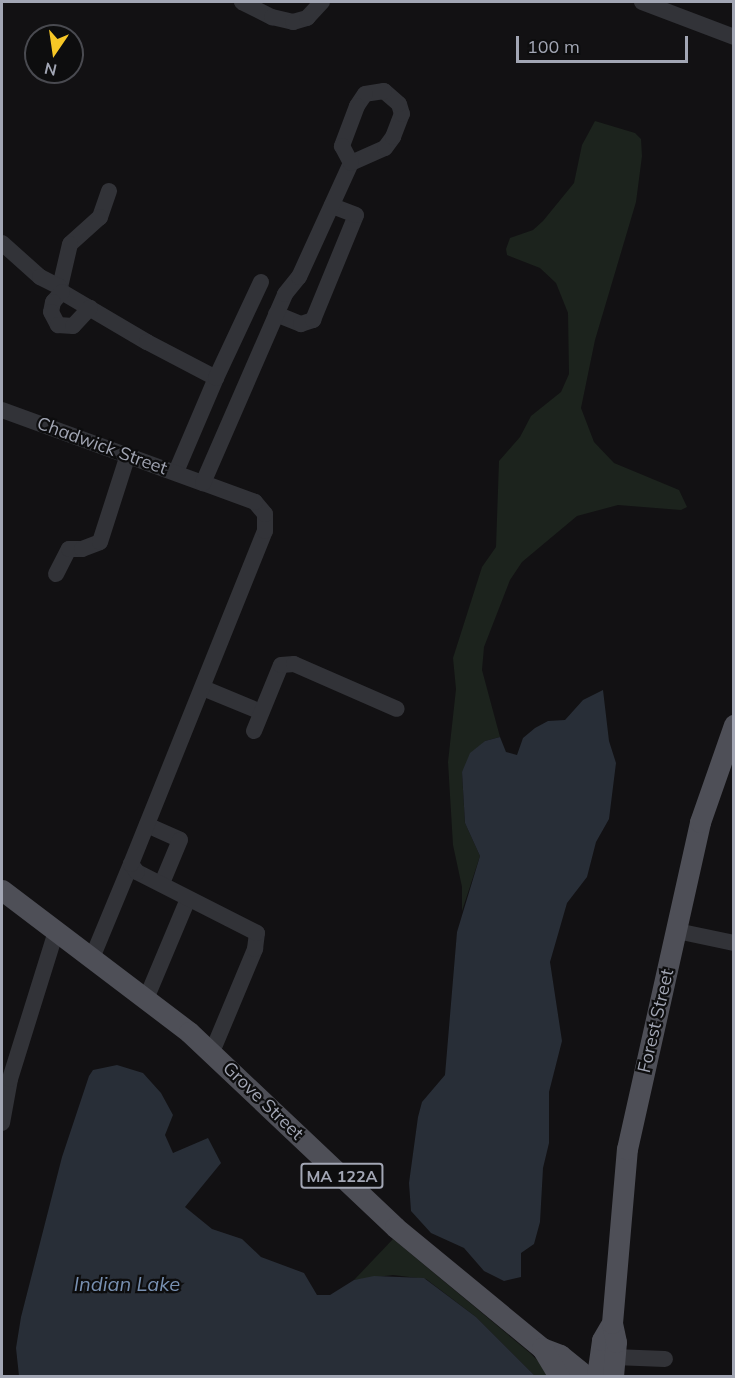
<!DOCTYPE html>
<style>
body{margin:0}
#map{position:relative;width:735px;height:1378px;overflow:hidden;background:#121113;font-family:Mulish,sans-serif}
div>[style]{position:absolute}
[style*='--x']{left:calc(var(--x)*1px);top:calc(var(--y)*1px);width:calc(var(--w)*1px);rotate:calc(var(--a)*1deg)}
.green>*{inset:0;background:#1c231d}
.water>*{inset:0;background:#282e37}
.minor>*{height:16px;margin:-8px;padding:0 8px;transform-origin:8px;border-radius:8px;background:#323338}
.major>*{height:21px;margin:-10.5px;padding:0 10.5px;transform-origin:10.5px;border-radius:10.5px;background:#4e4f57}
span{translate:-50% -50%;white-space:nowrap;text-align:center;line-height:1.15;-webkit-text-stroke:4.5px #0d0d0e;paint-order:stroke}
.shield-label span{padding:2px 4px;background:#0d0d0e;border:2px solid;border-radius:4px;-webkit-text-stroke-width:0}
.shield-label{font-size:16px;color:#a2a6b4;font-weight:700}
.street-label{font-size:18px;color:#a2a6b4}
.water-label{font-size:20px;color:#7890b1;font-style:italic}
.frame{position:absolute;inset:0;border:3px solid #a2a6b4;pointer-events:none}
.north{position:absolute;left:24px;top:24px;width:60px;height:60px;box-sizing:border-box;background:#0d0d0e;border:2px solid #494a50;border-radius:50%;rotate:193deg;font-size:16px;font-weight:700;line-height:24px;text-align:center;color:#a2a6b4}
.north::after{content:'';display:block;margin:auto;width:21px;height:27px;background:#f7c726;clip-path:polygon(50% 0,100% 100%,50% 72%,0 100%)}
.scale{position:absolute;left:516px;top:36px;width:172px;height:27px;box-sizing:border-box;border:3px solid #a2a6b4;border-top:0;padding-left:8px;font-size:18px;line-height:21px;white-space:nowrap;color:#a2a6b4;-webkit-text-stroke:4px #0d0d0e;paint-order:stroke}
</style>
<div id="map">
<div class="green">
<div style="clip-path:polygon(595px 121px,635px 133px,641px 139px,642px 156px,636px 202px,595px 340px,581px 408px,594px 442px,614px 463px,679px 490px,687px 507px,681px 510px,618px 505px,577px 516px,522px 562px,510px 580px,484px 647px,482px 670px,500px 737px,485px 741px,462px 772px,465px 823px,480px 856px,462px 911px,462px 887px,453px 845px,448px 762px,456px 689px,453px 658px,482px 567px,496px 547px,499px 461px,520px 437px,531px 416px,561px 392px,569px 374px,568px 313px,556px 283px,540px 268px,507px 255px,506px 249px,510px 238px,533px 230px,543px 221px,574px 183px,582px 145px)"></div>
<div style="clip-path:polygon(393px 1239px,530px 1353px,553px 1376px,535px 1376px,476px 1317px,426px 1279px,393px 1275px,354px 1280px)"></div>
</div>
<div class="water">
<div style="clip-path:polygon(603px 690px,609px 741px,616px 763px,609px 819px,596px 842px,587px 877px,567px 903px,550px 962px,562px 1041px,549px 1092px,549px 1143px,543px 1168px,540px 1222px,534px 1244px,521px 1253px,521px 1277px,504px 1281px,484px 1271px,464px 1248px,431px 1233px,411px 1211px,409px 1183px,418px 1117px,422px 1102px,445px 1075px,457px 932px,480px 856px,465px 823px,462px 772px,470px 753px,485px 741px,500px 737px,506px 752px,517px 755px,523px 738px,535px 728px,548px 721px,565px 720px,583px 700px)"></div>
<div style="clip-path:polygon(117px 1065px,143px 1073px,161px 1093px,173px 1115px,165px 1135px,173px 1153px,208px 1138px,221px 1163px,185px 1207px,212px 1229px,242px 1239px,261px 1257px,304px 1273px,317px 1295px,330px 1295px,354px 1280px,374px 1276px,424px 1278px,476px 1317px,535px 1376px,19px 1376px,16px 1348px,21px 1317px,62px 1157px,89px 1076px,93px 1070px)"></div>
</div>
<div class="minor">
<div style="--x:242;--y:2;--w:34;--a:27"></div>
<div style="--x:272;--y:17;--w:22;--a:13"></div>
<div style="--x:293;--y:22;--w:15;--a:-16"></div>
<div style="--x:307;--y:18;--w:22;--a:-47"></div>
<div style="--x:642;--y:2;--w:98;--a:20.8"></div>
<div style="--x:109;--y:191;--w:28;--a:109"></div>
<div style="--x:100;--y:217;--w:40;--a:138"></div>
<div style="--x:70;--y:244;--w:44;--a:103.1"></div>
<div style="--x:60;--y:287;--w:5;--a:68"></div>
<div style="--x:62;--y:292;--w:99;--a:30.5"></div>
<div style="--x:147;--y:342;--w:78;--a:27.6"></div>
<div style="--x:216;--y:378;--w:102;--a:113.1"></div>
<div style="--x:2;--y:243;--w:51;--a:41.8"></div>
<div style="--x:40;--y:277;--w:22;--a:27"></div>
<div style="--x:62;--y:292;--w:13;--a:132"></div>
<div style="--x:53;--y:302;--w:10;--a:101"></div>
<div style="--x:51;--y:312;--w:15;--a:62"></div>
<div style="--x:58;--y:325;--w:15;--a:4"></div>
<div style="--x:73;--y:326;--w:25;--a:-47"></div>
<div style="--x:276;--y:314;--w:27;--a:22"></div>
<div style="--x:301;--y:324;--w:13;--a:-18"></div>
<div style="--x:313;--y:320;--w:113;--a:-67.7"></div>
<div style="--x:356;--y:215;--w:26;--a:-159"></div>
<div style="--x:216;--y:378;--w:106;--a:-64.9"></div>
<div style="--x:2;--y:410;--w:214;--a:20"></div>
<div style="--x:56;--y:574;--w:28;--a:-63"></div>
<div style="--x:69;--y:549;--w:13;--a:0"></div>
<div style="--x:82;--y:549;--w:19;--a:-21"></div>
<div style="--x:100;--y:542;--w:91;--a:-72.2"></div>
<div style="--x:203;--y:688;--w:63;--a:22.5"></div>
<div style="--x:254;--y:731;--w:71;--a:-67.8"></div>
<div style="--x:281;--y:665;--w:13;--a:-4"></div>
<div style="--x:294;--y:664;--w:112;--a:23.6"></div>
<div style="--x:147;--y:825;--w:36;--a:24"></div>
<div style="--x:180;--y:840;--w:47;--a:112.7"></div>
<div style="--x:677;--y:931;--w:58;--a:11.9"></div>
<div style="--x:92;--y:958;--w:102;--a:-67.5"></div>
<div style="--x:146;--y:999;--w:108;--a:-67.2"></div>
<div style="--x:212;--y:1052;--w:112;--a:-67.3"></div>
<div style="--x:255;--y:949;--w:16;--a:-83"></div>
<div style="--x:257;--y:933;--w:135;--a:-153.1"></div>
<div style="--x:137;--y:872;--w:10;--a:-127"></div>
<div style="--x:131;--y:864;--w:359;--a:-68.1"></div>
<div style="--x:265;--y:531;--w:17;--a:-90"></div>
<div style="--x:265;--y:514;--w:16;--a:-130"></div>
<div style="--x:255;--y:502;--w:55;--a:-159.9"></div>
<div style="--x:203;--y:483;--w:206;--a:-66.5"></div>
<div style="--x:285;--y:294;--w:22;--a:-51"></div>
<div style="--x:299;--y:277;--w:125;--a:-65.5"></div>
<div style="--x:351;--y:163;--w:37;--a:-24"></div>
<div style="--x:385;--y:148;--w:14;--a:-54"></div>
<div style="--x:393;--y:137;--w:25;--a:-69"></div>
<div style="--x:402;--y:114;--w:10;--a:-107"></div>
<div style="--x:399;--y:104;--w:20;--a:-139"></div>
<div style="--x:384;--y:91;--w:19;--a:171"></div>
<div style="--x:365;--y:94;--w:14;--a:124"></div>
<div style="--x:357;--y:106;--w:43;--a:110.6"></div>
<div style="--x:342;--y:146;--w:19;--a:62"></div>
<div style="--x:2;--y:1123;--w:45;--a:-79.7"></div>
<div style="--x:10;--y:1079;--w:155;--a:-72.7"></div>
<div style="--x:614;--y:1357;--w:51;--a:2.2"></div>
</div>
<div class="major">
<div style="--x:2;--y:890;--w:235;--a:37.2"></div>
<div style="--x:189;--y:1032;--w:284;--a:43.4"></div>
<div style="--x:395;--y:1227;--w:190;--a:39.5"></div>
<div style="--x:542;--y:1348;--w:19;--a:21"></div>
<div style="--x:560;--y:1355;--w:33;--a:39"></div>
<div style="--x:542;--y:1348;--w:33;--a:59"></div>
<div style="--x:597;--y:1376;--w:36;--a:-82"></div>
<div style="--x:602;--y:1340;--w:16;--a:-60"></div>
<div style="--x:613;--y:1376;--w:34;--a:-85"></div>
<div style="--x:616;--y:1342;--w:19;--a:-102"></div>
<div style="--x:612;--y:1323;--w:175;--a:-85.1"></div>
<div style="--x:627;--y:1149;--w:335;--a:-77.4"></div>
<div style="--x:700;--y:822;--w:103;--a:-70.7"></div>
</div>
<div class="shield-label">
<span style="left:342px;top:1176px">MA 122A</span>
</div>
<div class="street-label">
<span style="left:102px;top:446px;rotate:20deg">Chadwick Street</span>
<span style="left:656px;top:1021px;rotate:-77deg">Forest Street</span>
<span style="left:263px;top:1101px;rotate:44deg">Grove Street</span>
</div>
<div class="water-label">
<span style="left:127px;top:1283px">Indian Lake</span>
</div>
<div class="frame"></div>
<div class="north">N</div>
<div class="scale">100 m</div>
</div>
